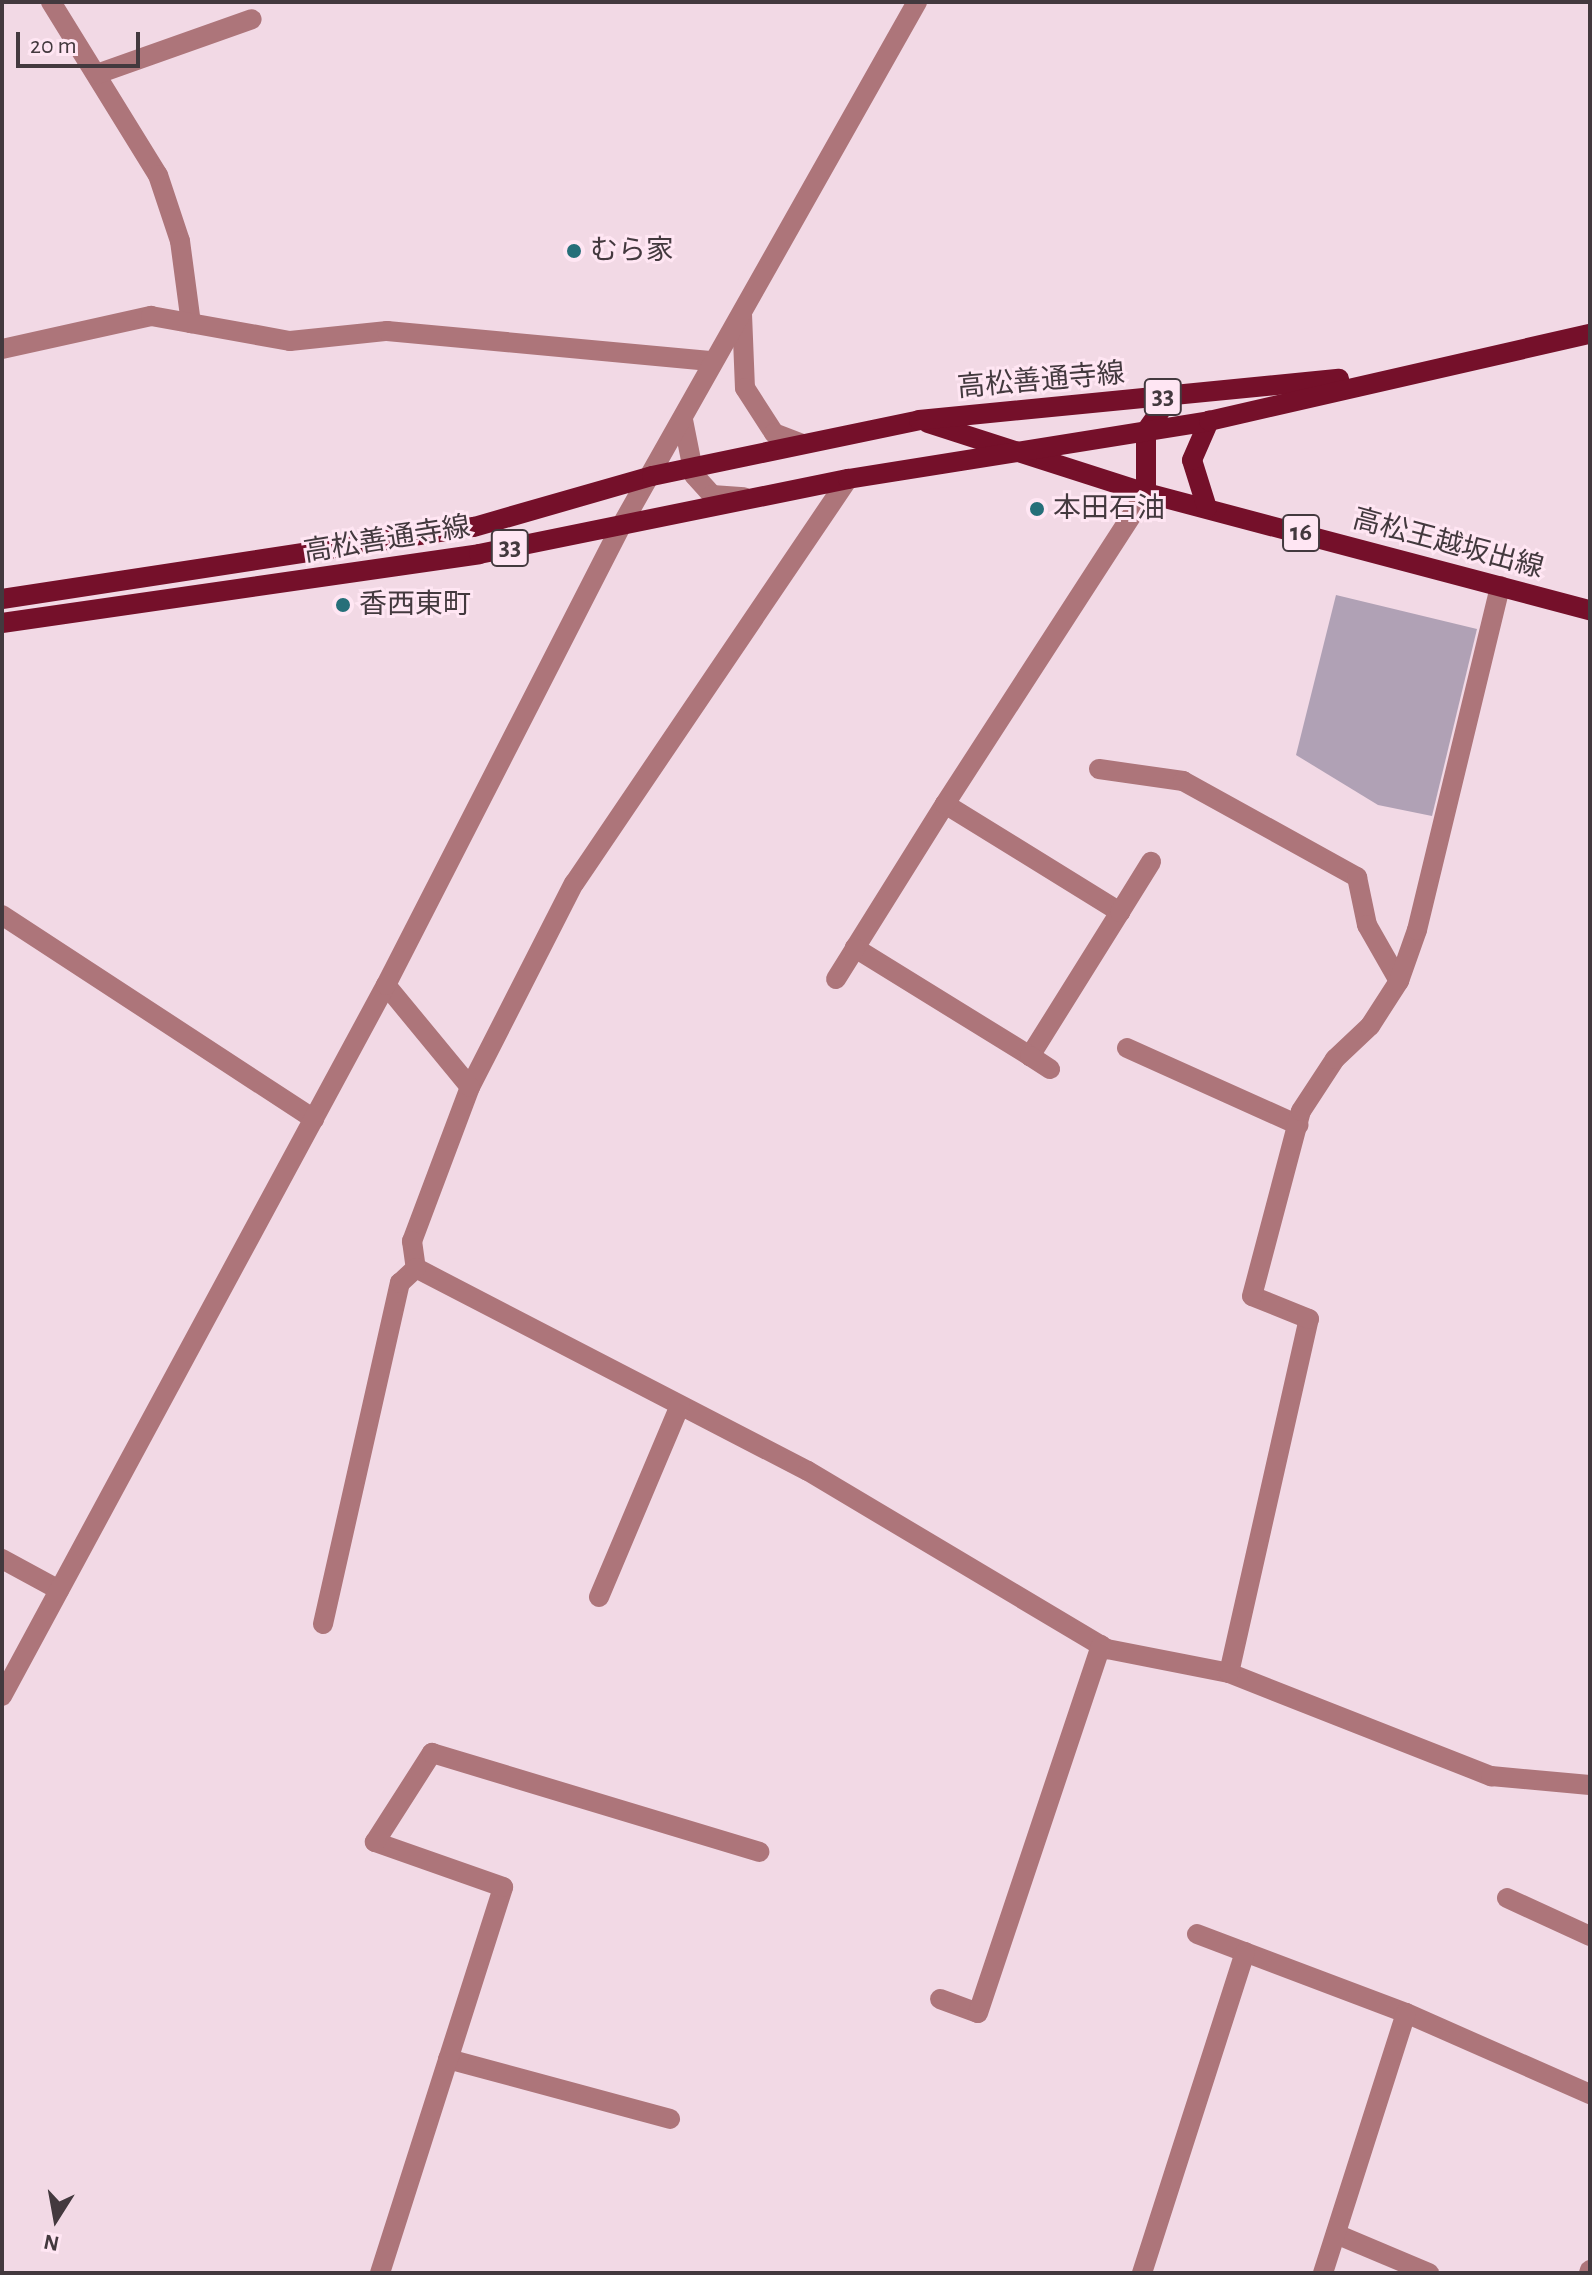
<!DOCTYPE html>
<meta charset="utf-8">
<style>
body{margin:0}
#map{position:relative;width:1592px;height:2275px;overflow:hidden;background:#f2d9e5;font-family:"Alegreya Sans","Noto Sans JP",sans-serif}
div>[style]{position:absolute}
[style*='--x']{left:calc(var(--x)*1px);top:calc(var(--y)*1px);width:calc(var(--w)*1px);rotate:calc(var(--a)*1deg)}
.building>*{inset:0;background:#b0a1b5}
.minor>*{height:20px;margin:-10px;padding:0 10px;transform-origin:10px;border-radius:10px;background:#ad757a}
.major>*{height:20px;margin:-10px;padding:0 10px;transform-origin:10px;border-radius:10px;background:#75102a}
.dots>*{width:22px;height:22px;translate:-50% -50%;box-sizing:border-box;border:4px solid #ffe6f3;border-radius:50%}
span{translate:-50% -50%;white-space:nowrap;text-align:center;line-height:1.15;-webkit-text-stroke:6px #ffe6f3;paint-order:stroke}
.shield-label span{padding:2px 6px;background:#ffe6f3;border:2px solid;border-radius:6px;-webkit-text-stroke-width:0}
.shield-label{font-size:26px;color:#43393e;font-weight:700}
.poi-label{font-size:28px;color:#43393e}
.left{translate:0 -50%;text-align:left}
.street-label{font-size:28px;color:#43393e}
.frame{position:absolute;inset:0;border:4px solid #43393e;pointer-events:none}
.north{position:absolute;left:16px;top:2179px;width:80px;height:80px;-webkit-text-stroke:6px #ffe6f3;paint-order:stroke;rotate:191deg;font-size:22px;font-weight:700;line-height:32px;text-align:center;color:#43393e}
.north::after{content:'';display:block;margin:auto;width:28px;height:36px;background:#43393e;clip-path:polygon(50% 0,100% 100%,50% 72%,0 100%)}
.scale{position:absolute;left:16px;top:32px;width:124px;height:36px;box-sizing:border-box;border:4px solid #43393e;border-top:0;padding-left:10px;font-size:24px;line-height:28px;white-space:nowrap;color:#43393e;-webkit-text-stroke:6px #ffe6f3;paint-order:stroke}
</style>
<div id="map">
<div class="building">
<div style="clip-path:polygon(1336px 595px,1477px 629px,1432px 816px,1378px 805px,1296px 755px)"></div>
</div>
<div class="minor">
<div style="--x:51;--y:2;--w:203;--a:58.3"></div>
<div style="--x:158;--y:175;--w:70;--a:71.6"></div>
<div style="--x:180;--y:241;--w:83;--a:82.4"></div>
<div style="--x:97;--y:74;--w:164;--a:-19.5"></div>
<div style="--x:742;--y:314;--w:74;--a:87.7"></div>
<div style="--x:745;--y:388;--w:54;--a:57.2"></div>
<div style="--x:774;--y:433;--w:30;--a:21"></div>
<div style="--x:2;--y:349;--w:153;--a:-12.5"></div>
<div style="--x:151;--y:316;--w:141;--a:10.2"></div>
<div style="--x:290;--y:341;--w:98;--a:-5.9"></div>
<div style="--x:387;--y:331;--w:327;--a:5.3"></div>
<div style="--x:683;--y:420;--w:56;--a:78.7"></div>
<div style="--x:694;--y:475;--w:27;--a:48"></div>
<div style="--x:712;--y:495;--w:32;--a:4"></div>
<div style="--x:848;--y:479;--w:488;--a:124.1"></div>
<div style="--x:574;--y:883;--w:229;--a:117"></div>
<div style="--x:470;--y:1087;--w:165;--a:110.6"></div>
<div style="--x:412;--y:1241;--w:27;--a:82"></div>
<div style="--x:416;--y:1268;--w:441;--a:27.4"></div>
<div style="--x:808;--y:1471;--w:348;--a:30.8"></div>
<div style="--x:1107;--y:1649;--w:124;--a:11.1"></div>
<div style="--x:1229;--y:1673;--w:282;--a:21.5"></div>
<div style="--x:1491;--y:1776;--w:99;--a:5.2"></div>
<div style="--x:1099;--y:769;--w:85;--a:8.1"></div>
<div style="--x:1183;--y:781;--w:199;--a:28.9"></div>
<div style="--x:1357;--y:877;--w:49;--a:78.2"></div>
<div style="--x:1367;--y:925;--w:64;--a:60.3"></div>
<div style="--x:945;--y:804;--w:206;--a:31.7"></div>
<div style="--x:1120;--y:912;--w:170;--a:122"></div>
<div style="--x:1030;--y:1056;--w:206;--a:-148.3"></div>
<div style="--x:855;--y:948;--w:170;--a:-58"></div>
<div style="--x:945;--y:804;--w:370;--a:-57.1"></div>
<div style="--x:1120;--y:912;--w:59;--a:-58.2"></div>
<div style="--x:2;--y:915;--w:373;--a:33.2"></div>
<div style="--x:836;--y:979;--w:36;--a:-58"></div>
<div style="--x:386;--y:985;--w:132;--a:50.5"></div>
<div style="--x:1127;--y:1048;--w:188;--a:24.2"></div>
<div style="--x:1030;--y:1056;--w:24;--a:33"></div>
<div style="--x:2;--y:1559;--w:65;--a:28.5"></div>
<div style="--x:599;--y:1597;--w:208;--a:-67.1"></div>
<div style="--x:323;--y:1624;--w:350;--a:-77.3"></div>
<div style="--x:400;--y:1283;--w:22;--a:-43"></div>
<div style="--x:1229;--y:1673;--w:363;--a:-77.3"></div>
<div style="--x:1309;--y:1319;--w:61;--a:-158"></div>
<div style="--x:1252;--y:1296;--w:191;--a:-75.2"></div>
<div style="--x:1301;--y:1111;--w:62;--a:-56.8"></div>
<div style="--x:1335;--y:1059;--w:48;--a:-43.3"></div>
<div style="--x:1370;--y:1026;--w:54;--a:-57.2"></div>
<div style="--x:1399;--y:981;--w:54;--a:-70.6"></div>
<div style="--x:1417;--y:930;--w:354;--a:-76.4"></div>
<div style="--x:2;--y:1696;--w:808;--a:-61.63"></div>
<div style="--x:386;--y:985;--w:513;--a:-62.89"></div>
<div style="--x:620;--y:528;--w:604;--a:-60.55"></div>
<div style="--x:1507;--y:1898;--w:91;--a:24.6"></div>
<div style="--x:1197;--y:1934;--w:223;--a:20.7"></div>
<div style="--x:1406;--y:2013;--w:201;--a:23.8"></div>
<div style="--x:940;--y:1999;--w:40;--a:20.2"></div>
<div style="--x:978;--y:2013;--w:388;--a:-71.5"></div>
<div style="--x:448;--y:2059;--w:230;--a:15.1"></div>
<div style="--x:1336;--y:2234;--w:101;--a:22.8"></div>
<div style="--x:380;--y:2273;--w:405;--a:-72.3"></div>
<div style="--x:503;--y:1887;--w:136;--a:-160.6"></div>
<div style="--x:375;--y:1842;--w:106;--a:-57.4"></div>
<div style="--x:432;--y:1753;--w:342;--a:16.8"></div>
<div style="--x:1142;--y:2273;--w:337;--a:-72.2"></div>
<div style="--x:1323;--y:2273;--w:273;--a:-72.3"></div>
<div style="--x:1589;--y:2273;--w:3;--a:-72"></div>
</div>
<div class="major">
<div style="--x:928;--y:423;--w:229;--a:17.8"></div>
<div style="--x:1146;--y:493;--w:459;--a:14.8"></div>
<div style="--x:1146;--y:493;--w:62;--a:-90"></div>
<div style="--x:1146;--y:431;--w:42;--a:-54.8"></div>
<div style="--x:1207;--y:508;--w:50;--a:-107.4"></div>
<div style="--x:1192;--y:460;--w:43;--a:-66.4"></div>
<div style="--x:2;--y:599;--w:477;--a:-8.7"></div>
<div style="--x:474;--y:527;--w:185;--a:-16"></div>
<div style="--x:652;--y:476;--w:273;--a:-11.8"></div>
<div style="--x:919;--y:420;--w:422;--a:-5.6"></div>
<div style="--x:2;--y:623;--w:482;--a:-8.2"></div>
<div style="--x:479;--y:554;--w:377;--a:-11.5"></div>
<div style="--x:848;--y:479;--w:366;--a:-9.1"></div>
<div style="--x:1209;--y:421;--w:391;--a:-12.9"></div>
</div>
<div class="dots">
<div style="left:574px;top:251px;background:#266f79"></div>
<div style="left:1037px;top:509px;background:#266f79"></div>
<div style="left:343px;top:605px;background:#266f79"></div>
</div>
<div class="shield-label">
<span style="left:1163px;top:397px">33</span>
<span style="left:1301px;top:533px">16</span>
<span style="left:510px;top:548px">33</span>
</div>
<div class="poi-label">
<span class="left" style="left:590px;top:251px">むら家</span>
<span class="left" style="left:1053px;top:509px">本田石油</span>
<span class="left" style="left:359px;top:605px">香西東町</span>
</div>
<div class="street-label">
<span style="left:1041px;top:381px;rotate:-5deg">高松善通寺線</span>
<span style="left:387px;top:540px;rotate:-9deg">高松善通寺線</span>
<span style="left:1448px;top:544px;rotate:15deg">高松王越坂出線</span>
</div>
<div class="frame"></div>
<div class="north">N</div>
<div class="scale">20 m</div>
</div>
